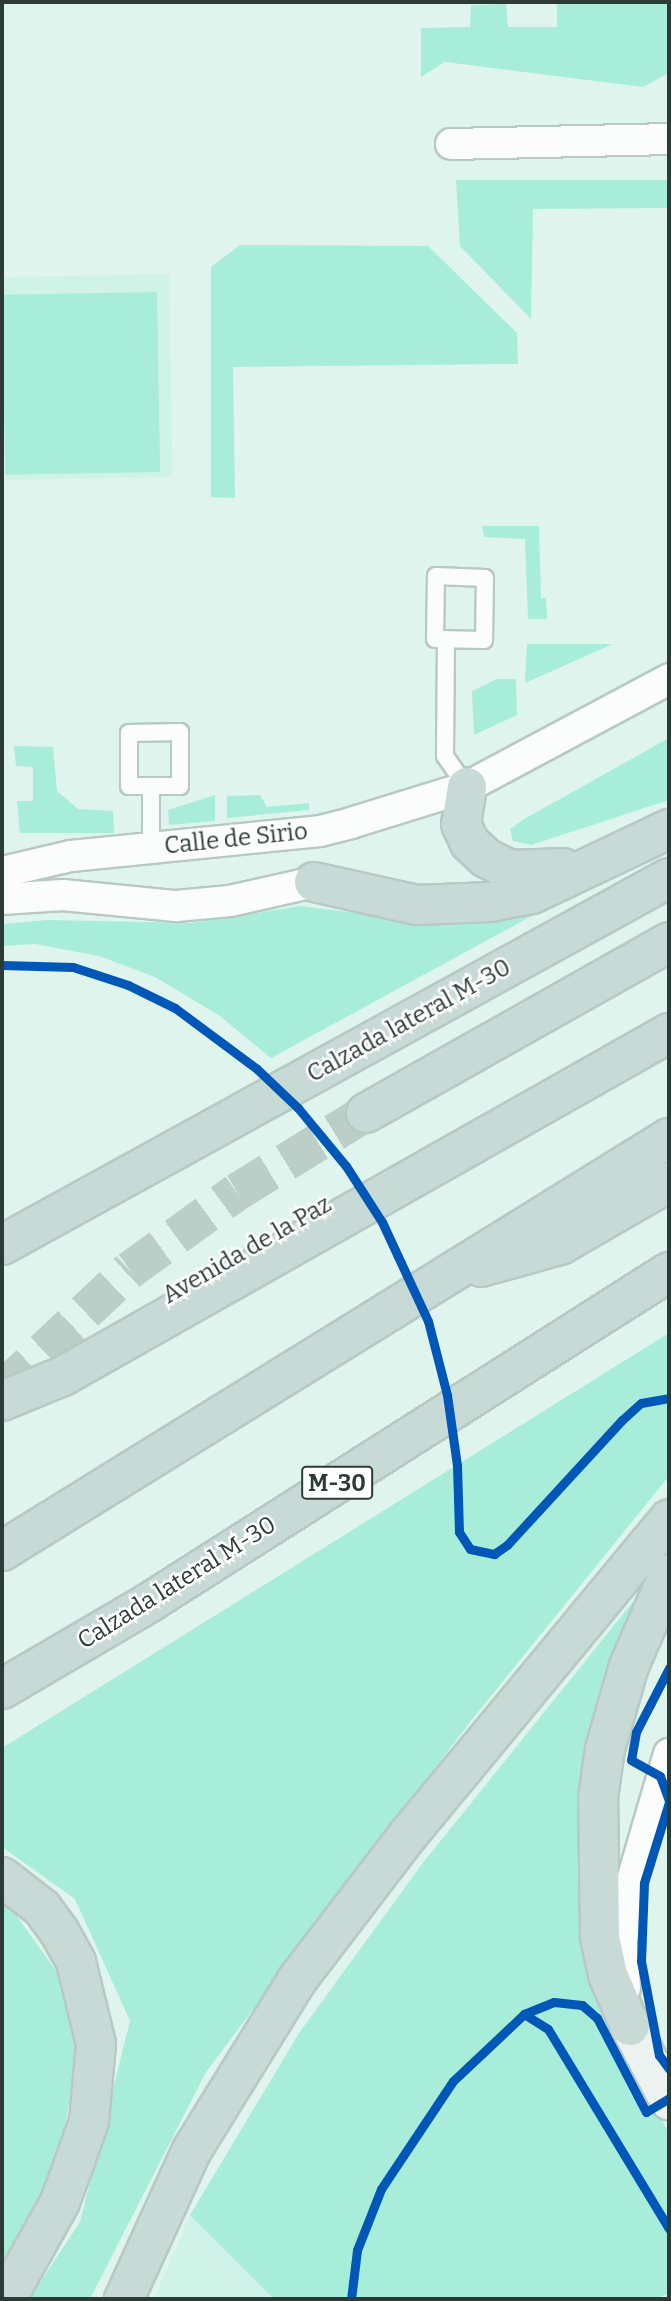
<!DOCTYPE html>
<style>
body{margin:0}
#map{position:relative;width:671px;height:2301px;overflow:hidden;background:#dff4ed;font-family:Bitter,serif}
div>[style]{position:absolute}
[style*='--x']{left:calc(var(--x)*1px);top:calc(var(--y)*1px);width:calc(var(--w)*1px);rotate:calc(var(--a)*1deg)}
.built>*{inset:0;background:#d0f3e8;transform-origin:0 0}
.green>*{inset:0;background:#a8edd9;transform-origin:0 0}
.highway-tunnel>*{height:38px;margin-top:-19px;transform-origin:0;background:repeating-linear-gradient(90deg,#bbcfc8 0 38px,transparent 0 57px)}
.roads{filter:drop-shadow(2px 0 #b8c9c3) drop-shadow(-2px 0 #b8c9c3) drop-shadow(0 2px #b8c9c3) drop-shadow(0 -2px #b8c9c3)}
.lane>*{height:16px;margin:-8px;padding:0 8px;transform-origin:8px;border-radius:8px;background:#fafdfc}
.street>*{height:30px;margin:-15px;padding:0 15px;transform-origin:15px;border-radius:15px;background:#fafdfc}
.secondary>*{height:38px;margin:-19px;padding:0 19px;transform-origin:19px;border-radius:19px;background:#ecf2f0}
.highway>*{height:38px;margin:-19px;padding:0 19px;transform-origin:19px;border-radius:19px;background:#c8dad5}
.cycleway>*{height:9px;margin:-4.5px;padding:0 4.5px;transform-origin:4.5px;border-radius:4.5px;background:#0057b8}
span{translate:-50% -50%;white-space:nowrap;text-align:center;line-height:1.15;-webkit-text-stroke:5px #fff;paint-order:stroke}
.shield-label span{padding:2px 5px;background:#fff;border:2px solid;border-radius:5px;-webkit-text-stroke-width:0}
.shield-label{font-size:23px;color:#2c3b36;font-weight:700}
.street-label{font-size:24px;color:#2c3b36}
.frame{position:absolute;inset:0;border:4px solid #2c3b36;pointer-events:none}
</style>
<div id="map">
<div class="built">
<div style="left:169px;top:274px;width:203px;height:167px;rotate:89deg"></div>
<div style="clip-path:polygon(190px 2215px,274px 2299px,154px 2299px)"></div>
</div>
<div class="green">
<div style="clip-path:polygon(557px 2px,669px 2px,669px 73px,643px 87px,445px 62px,421px 77px,421px 28px,470px 27px,471px 5px,506px 4px,508px 27px,557px 27px)"></div>
<div style="clip-path:polygon(456px 180px,669px 180px,669px 208px,533px 209px,531px 319px,460px 246px)"></div>
<div style="clip-path:polygon(240px 245px,428px 246px,517px 333px,518px 364px,233px 367px,235px 498px,211px 497px,211px 267px)"></div>
<div style="left:157px;top:292px;width:180px;height:155px;rotate:89deg"></div>
<div style="clip-path:polygon(482px 526px,539px 526px,541px 598px,546px 598px,547px 619px,528px 619px,525px 539px,484px 537px)"></div>
<div style="clip-path:polygon(527px 644px,613px 644px,525px 683px)"></div>
<div style="clip-path:polygon(497px 679px,516px 679px,517px 715px,474px 735px,472px 691px)"></div>
<div style="clip-path:polygon(669px 738px,669px 800px,531px 845px,513px 841px,510px 829px,526px 818px)"></div>
<div style="clip-path:polygon(14px 746px,53px 747px,57px 791px,78px 809px,113px 811px,114px 833px,20px 833px,17px 801px,33px 801px,33px 767px,16px 766px)"></div>
<div style="clip-path:polygon(215px 795px,215px 821px,169px 825px,168px 810px)"></div>
<div style="clip-path:polygon(260px 795px,267px 807px,309px 803px,309px 810px,227px 818px,227px 796px)"></div>
<div style="clip-path:polygon(301px 906px,421px 921px,539px 912px,271px 1058px,220px 1016px,155px 977px,99px 956px,35px 944px,2px 946px,2px 924px,48px 920px,192px 923px)"></div>
<div style="clip-path:polygon(669px 1333px,669px 1476px,470px 1722px,206px 2072px,90px 2299px,29px 2299px,80px 2222px,130px 2021px,75px 1899px,2px 1847px,2px 1748px)"></div>
<div style="clip-path:polygon(640px 1593px,580px 1799px,633px 2069px,669px 2133px,669px 2293px,657px 2299px,274px 2299px,190px 2215px,299px 2033px,422px 1864px)"></div>
<div style="clip-path:polygon(2px 1903px,13px 1911px,62px 1979px,79px 2052px,58px 2161px,2px 2266px)"></div>
</div>
<div class="highway-tunnel">
<div style="--x:2;--y:1390;--w:175;--a:-43.2"></div>
<div style="--x:130;--y:1270;--w:132;--a:-36.1"></div>
<div style="--x:237;--y:1192;--w:151;--a:-31.5"></div>
</div>
<div class="roads">
<div class="lane">
<div style="--x:436;--y:576;--w:49;--a:2.3"></div>
<div style="--x:485;--y:578;--w:62;--a:90.9"></div>
<div style="--x:484;--y:640;--w:49;--a:-178.8"></div>
<div style="--x:435;--y:639;--w:63;--a:-89.1"></div>
<div style="--x:446;--y:639;--w:117;--a:90.5"></div>
<div style="--x:445;--y:756;--w:38;--a:55"></div>
<div style="--x:151;--y:786;--w:29;--a:0"></div>
<div style="--x:180;--y:786;--w:54;--a:-90"></div>
<div style="--x:180;--y:732;--w:51;--a:178.9"></div>
<div style="--x:129;--y:733;--w:53;--a:90"></div>
<div style="--x:129;--y:786;--w:22;--a:0"></div>
<div style="--x:151;--y:786;--w:62;--a:90"></div>
</div>
<div class="street">
<div style="--x:451;--y:144;--w:218;--a:-1.3"></div>
<div style="--x:2;--y:872;--w:71;--a:-13.1"></div>
<div style="--x:71;--y:856;--w:250;--a:-5.7"></div>
<div style="--x:320;--y:831;--w:32;--a:-14"></div>
<div style="--x:351;--y:823;--w:121;--a:-17.2"></div>
<div style="--x:467;--y:787;--w:229;--a:-28.1"></div>
<div style="--x:2;--y:899;--w:61;--a:-3.8"></div>
<div style="--x:63;--y:895;--w:114;--a:5.6"></div>
<div style="--x:176;--y:906;--w:54;--a:-5.3"></div>
<div style="--x:230;--y:901;--w:86;--a:-12.7"></div>
<div style="--x:625;--y:1988;--w:46;--a:-93.7"></div>
<div style="--x:622;--y:1942;--w:48;--a:-82.9"></div>
<div style="--x:628;--y:1894;--w:146;--a:-73.7"></div>
</div>
<div class="secondary">
<div style="--x:630;--y:2026;--w:84;--a:62.2"></div>
</div>
<div class="highway">
<div style="--x:467;--y:787;--w:37;--a:99"></div>
<div style="--x:461;--y:824;--w:21;--a:65"></div>
<div style="--x:470;--y:843;--w:22;--a:43"></div>
<div style="--x:486;--y:858;--w:28;--a:26"></div>
<div style="--x:511;--y:870;--w:52;--a:-2.2"></div>
<div style="--x:314;--y:882;--w:106;--a:12.6"></div>
<div style="--x:417;--y:905;--w:73;--a:-2.4"></div>
<div style="--x:490;--y:902;--w:43;--a:-10.8"></div>
<div style="--x:532;--y:894;--w:152;--a:-25.4"></div>
<div style="--x:366;--y:1113;--w:348;--a:-29.4"></div>
<div style="--x:2;--y:1245;--w:761;--a:-28.82"></div>
<div style="--x:481;--y:1267;--w:82;--a:-15.6"></div>
<div style="--x:560;--y:1245;--w:126;--a:-30"></div>
<div style="--x:2;--y:1401;--w:66;--a:-22.3"></div>
<div style="--x:63;--y:1376;--w:696;--a:-29.51"></div>
<div style="--x:2;--y:1551;--w:785;--a:-31.77"></div>
<div style="--x:2;--y:1689;--w:172;--a:-30.4"></div>
<div style="--x:150;--y:1602;--w:615;--a:-32.45"></div>
<div style="--x:2;--y:1877;--w:51;--a:37.8"></div>
<div style="--x:42;--y:1908;--w:29;--a:54"></div>
<div style="--x:59;--y:1931;--w:35;--a:61"></div>
<div style="--x:76;--y:1962;--w:84;--a:76.3"></div>
<div style="--x:96;--y:2044;--w:77;--a:95.2"></div>
<div style="--x:89;--y:2121;--w:42;--a:109.3"></div>
<div style="--x:75;--y:2161;--w:44;--a:110.1"></div>
<div style="--x:60;--y:2202;--w:111;--a:119.1"></div>
<div style="--x:630;--y:2026;--w:56;--a:-113.3"></div>
<div style="--x:608;--y:1975;--w:40;--a:-102"></div>
<div style="--x:600;--y:1936;--w:138;--a:-90.8"></div>
<div style="--x:598;--y:1798;--w:49;--a:-81.9"></div>
<div style="--x:605;--y:1749;--w:86;--a:-73.9"></div>
<div style="--x:629;--y:1666;--w:100;--a:-66.5"></div>
<div style="--x:124;--y:2299;--w:164;--a:-65.5"></div>
<div style="--x:192;--y:2150;--w:200;--a:-58.3"></div>
<div style="--x:297;--y:1980;--w:183;--a:-52.6"></div>
<div style="--x:408;--y:1835;--w:410;--a:-50.4"></div>
</div>
</div>
<div class="cycleway">
<div style="--x:2;--y:965;--w:71;--a:1.6"></div>
<div style="--x:73;--y:967;--w:58;--a:18.1"></div>
<div style="--x:128;--y:985;--w:52;--a:26.1"></div>
<div style="--x:175;--y:1008;--w:102;--a:36.6"></div>
<div style="--x:257;--y:1069;--w:57;--a:43.6"></div>
<div style="--x:298;--y:1108;--w:75;--a:50.4"></div>
<div style="--x:346;--y:1166;--w:67;--a:57.3"></div>
<div style="--x:382;--y:1222;--w:109;--a:65.1"></div>
<div style="--x:428;--y:1321;--w:76;--a:75.6"></div>
<div style="--x:447;--y:1395;--w:71;--a:81.9"></div>
<div style="--x:457;--y:1465;--w:67;--a:88.3"></div>
<div style="--x:459;--y:1532;--w:20;--a:57"></div>
<div style="--x:470;--y:1549;--w:25;--a:12"></div>
<div style="--x:494;--y:1554;--w:16;--a:-35"></div>
<div style="--x:507;--y:1545;--w:170;--a:-47.4"></div>
<div style="--x:622;--y:1420;--w:25;--a:-42"></div>
<div style="--x:641;--y:1403;--w:28;--a:-10"></div>
<div style="--x:669;--y:1668;--w:72;--a:117.3"></div>
<div style="--x:636;--y:1732;--w:28;--a:100"></div>
<div style="--x:631;--y:1760;--w:33;--a:29"></div>
<div style="--x:660;--y:1776;--w:27;--a:70"></div>
<div style="--x:669;--y:1802;--w:85;--a:107.2"></div>
<div style="--x:644;--y:1883;--w:78;--a:92.2"></div>
<div style="--x:641;--y:1961;--w:96;--a:79.2"></div>
<div style="--x:659;--y:2055;--w:17;--a:54"></div>
<div style="--x:524;--y:2014;--w:28;--a:32"></div>
<div style="--x:548;--y:2029;--w:234;--a:58.8"></div>
<div style="--x:351;--y:2299;--w:49;--a:-83"></div>
<div style="--x:357;--y:2250;--w:66;--a:-68.5"></div>
<div style="--x:381;--y:2189;--w:130;--a:-56.3"></div>
<div style="--x:453;--y:2081;--w:98;--a:-43.3"></div>
<div style="--x:524;--y:2014;--w:32;--a:-22"></div>
<div style="--x:554;--y:2002;--w:28;--a:6"></div>
<div style="--x:582;--y:2005;--w:20;--a:41"></div>
<div style="--x:597;--y:2018;--w:106;--a:62.5"></div>
<div style="--x:646;--y:2112;--w:27;--a:-31"></div>
</div>
<div class="shield-label">
<span style="left:337px;top:1483px">M-30</span>
</div>
<div class="street-label">
<span style="left:236px;top:839px;rotate:-6deg">Calle de Sirio</span>
<span style="left:409px;top:1021px;rotate:-29deg">Calzada lateral M-30</span>
<span style="left:247px;top:1250px;rotate:-30deg">Avenida de la Paz</span>
<span style="left:177px;top:1583px;rotate:-32deg">Calzada lateral M-30</span>
</div>
<div class="frame"></div>
</div>
